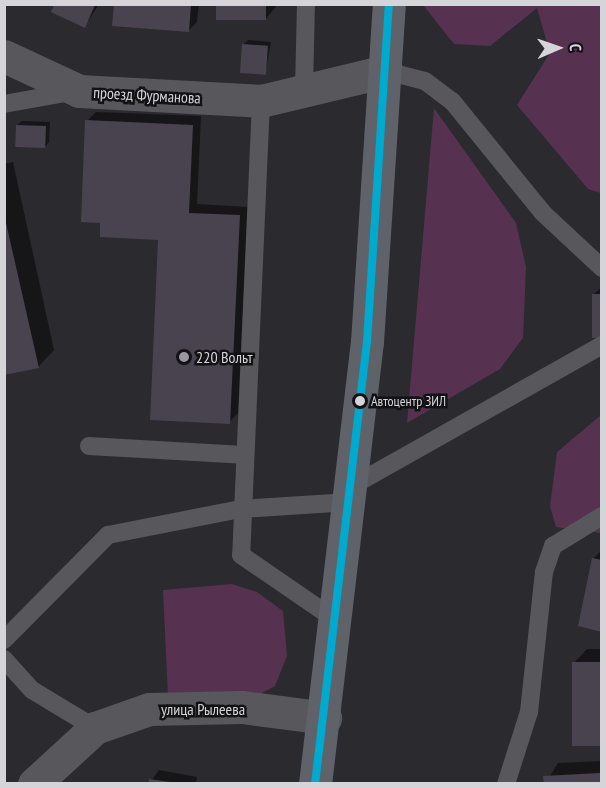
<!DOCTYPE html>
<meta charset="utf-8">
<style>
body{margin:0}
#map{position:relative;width:606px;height:788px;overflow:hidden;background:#2a2a2f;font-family:"PT Sans Narrow",sans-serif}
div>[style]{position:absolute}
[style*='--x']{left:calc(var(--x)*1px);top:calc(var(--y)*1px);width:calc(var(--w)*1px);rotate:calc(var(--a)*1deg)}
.green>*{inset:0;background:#573150}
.shadow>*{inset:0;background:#0007}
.building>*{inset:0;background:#494350;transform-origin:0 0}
.lane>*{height:18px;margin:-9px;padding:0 9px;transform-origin:9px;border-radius:9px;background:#58585c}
.street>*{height:33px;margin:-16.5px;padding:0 16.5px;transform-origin:16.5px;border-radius:16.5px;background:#58585c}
.primary>*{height:33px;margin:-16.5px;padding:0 16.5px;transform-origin:16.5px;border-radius:16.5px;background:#60626a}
.bus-1>*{height:8px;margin:-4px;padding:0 4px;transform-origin:4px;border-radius:4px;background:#00a9ce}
.dots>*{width:16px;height:16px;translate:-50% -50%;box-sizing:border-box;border:3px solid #121215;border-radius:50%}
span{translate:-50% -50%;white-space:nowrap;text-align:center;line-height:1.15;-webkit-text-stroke:5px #121215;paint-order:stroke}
.bus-label{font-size:14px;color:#d4d4d9}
.left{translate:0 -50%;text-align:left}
.street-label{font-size:16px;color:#d4d4d9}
.poi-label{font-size:16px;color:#d4d4d9}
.frame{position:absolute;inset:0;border:6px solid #d4d4d9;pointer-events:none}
.north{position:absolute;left:528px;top:18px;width:60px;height:60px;-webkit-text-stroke:4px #121215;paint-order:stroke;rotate:88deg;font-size:16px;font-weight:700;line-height:24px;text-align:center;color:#d4d4d9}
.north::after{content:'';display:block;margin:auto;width:21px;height:27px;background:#d4d4d9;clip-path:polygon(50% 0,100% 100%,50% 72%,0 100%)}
</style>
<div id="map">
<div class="green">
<div style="clip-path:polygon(423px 5px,601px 5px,601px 193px,588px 189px,517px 105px,550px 53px,537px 8px,490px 46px,454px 44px)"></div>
<div style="clip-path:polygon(434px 108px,516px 223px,526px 267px,523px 338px,500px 369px,407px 423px)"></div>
<div style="clip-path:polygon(601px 415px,601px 533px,556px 527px,550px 506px,557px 452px)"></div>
<div style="clip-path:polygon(232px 584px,257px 592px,283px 611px,287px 656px,275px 686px,262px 693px,168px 697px,163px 590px)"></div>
</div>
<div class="shadow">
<div style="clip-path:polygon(56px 4px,99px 4px,85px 26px,53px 11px)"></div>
<div style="clip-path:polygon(115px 4px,199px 4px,197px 22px,188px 31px)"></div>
<div style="clip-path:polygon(218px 4px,278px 4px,265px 20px)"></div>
<div style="clip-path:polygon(248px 40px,271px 42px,265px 74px,243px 45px)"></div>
<div style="clip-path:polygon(96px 112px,201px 116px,197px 204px,248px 207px,238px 413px,229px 422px,160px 239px,102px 221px,87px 121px)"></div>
<div style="clip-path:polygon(22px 121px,50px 122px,49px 142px,45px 147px,17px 125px)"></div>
<div style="clip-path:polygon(13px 162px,54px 350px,38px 367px,4px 374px,4px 164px)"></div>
<div style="clip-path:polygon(602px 287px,602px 337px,594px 294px)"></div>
<div style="clip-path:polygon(602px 550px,602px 631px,593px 559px)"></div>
<div style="clip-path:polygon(587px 649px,602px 649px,602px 746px,574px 663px)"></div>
<div style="clip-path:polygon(602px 761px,602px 784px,545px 784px,558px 763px)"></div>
<div style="clip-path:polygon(159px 770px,197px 777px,196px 784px,149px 784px)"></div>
</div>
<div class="building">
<div style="clip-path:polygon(114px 4px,191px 4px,189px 32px,112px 26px)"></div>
<div style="left:216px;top:4px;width:50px;height:16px"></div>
<div style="clip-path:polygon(54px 5px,95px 5px,85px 28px,51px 12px)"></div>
<div style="left:242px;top:44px;width:26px;height:29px;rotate:4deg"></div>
<div style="clip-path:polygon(85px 120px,193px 125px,189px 213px,240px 215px,230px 424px,150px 420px,158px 240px,100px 237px,100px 223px,81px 222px)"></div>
<div style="left:16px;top:125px;width:30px;height:22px;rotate:2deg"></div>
<div style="clip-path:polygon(4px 214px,39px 368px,4px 375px)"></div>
<div style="left:592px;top:294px;width:10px;height:44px"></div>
<div style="clip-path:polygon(592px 558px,602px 560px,602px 632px,578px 626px)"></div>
<div style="left:572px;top:662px;width:30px;height:84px"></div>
<div style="clip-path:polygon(600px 773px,600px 784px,544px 784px,543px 776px)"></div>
<div style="clip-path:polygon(149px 779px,170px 782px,170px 784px,148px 784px)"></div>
</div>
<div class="lane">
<div style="--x:386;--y:71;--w:40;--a:14.4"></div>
<div style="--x:425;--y:81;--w:34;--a:37"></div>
<div style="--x:452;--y:101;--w:144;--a:50.9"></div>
<div style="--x:543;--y:213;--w:81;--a:43"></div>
<div style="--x:304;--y:90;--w:86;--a:-88.7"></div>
<div style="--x:261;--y:101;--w:454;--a:92.5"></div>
<div style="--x:241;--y:555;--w:116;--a:34.5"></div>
<div style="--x:4;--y:104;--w:68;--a:-10.2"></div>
<div style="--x:89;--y:446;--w:154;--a:3.3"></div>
<div style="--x:352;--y:486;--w:287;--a:-29.4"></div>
<div style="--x:4;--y:640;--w:148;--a:-45.3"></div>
<div style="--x:108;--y:535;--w:135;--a:-11.1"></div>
<div style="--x:240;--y:509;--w:110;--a:-3.6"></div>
<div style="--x:4;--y:659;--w:42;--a:47.9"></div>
<div style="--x:32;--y:690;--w:74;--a:31.1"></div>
<div style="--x:506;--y:784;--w:76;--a:-72.3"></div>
<div style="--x:529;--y:712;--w:141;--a:-83.9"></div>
<div style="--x:544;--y:572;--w:28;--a:-71"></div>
<div style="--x:553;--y:546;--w:57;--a:-31.5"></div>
</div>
<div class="street">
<div style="--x:4;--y:56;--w:83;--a:25"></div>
<div style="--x:79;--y:91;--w:182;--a:3.1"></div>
<div style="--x:261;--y:101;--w:129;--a:-13.5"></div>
<div style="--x:34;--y:784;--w:83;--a:-42.6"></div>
<div style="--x:95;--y:728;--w:57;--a:-19.4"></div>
<div style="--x:149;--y:709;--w:93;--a:-1.2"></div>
<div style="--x:242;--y:707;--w:84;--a:7.5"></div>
</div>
<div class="primary">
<div style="--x:315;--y:784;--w:445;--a:-83.3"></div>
<div style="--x:367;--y:342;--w:339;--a:-86.3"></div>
</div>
<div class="bus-1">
<div style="--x:315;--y:784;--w:445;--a:-83.3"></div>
<div style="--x:367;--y:342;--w:339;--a:-86.3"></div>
</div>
<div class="dots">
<div style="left:184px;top:357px;background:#98989e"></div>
<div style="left:360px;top:401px;background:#d4d4d9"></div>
</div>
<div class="bus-label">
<span class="left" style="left:371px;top:401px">Автоцентр ЗИЛ</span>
</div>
<div class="street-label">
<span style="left:147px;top:95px;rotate:3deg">проезд Фурманова</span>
<span style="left:203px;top:709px">улица Рылеева</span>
</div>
<div class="poi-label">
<span class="left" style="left:196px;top:357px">220 Вольт</span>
</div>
<div class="frame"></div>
<div class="north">С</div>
</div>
